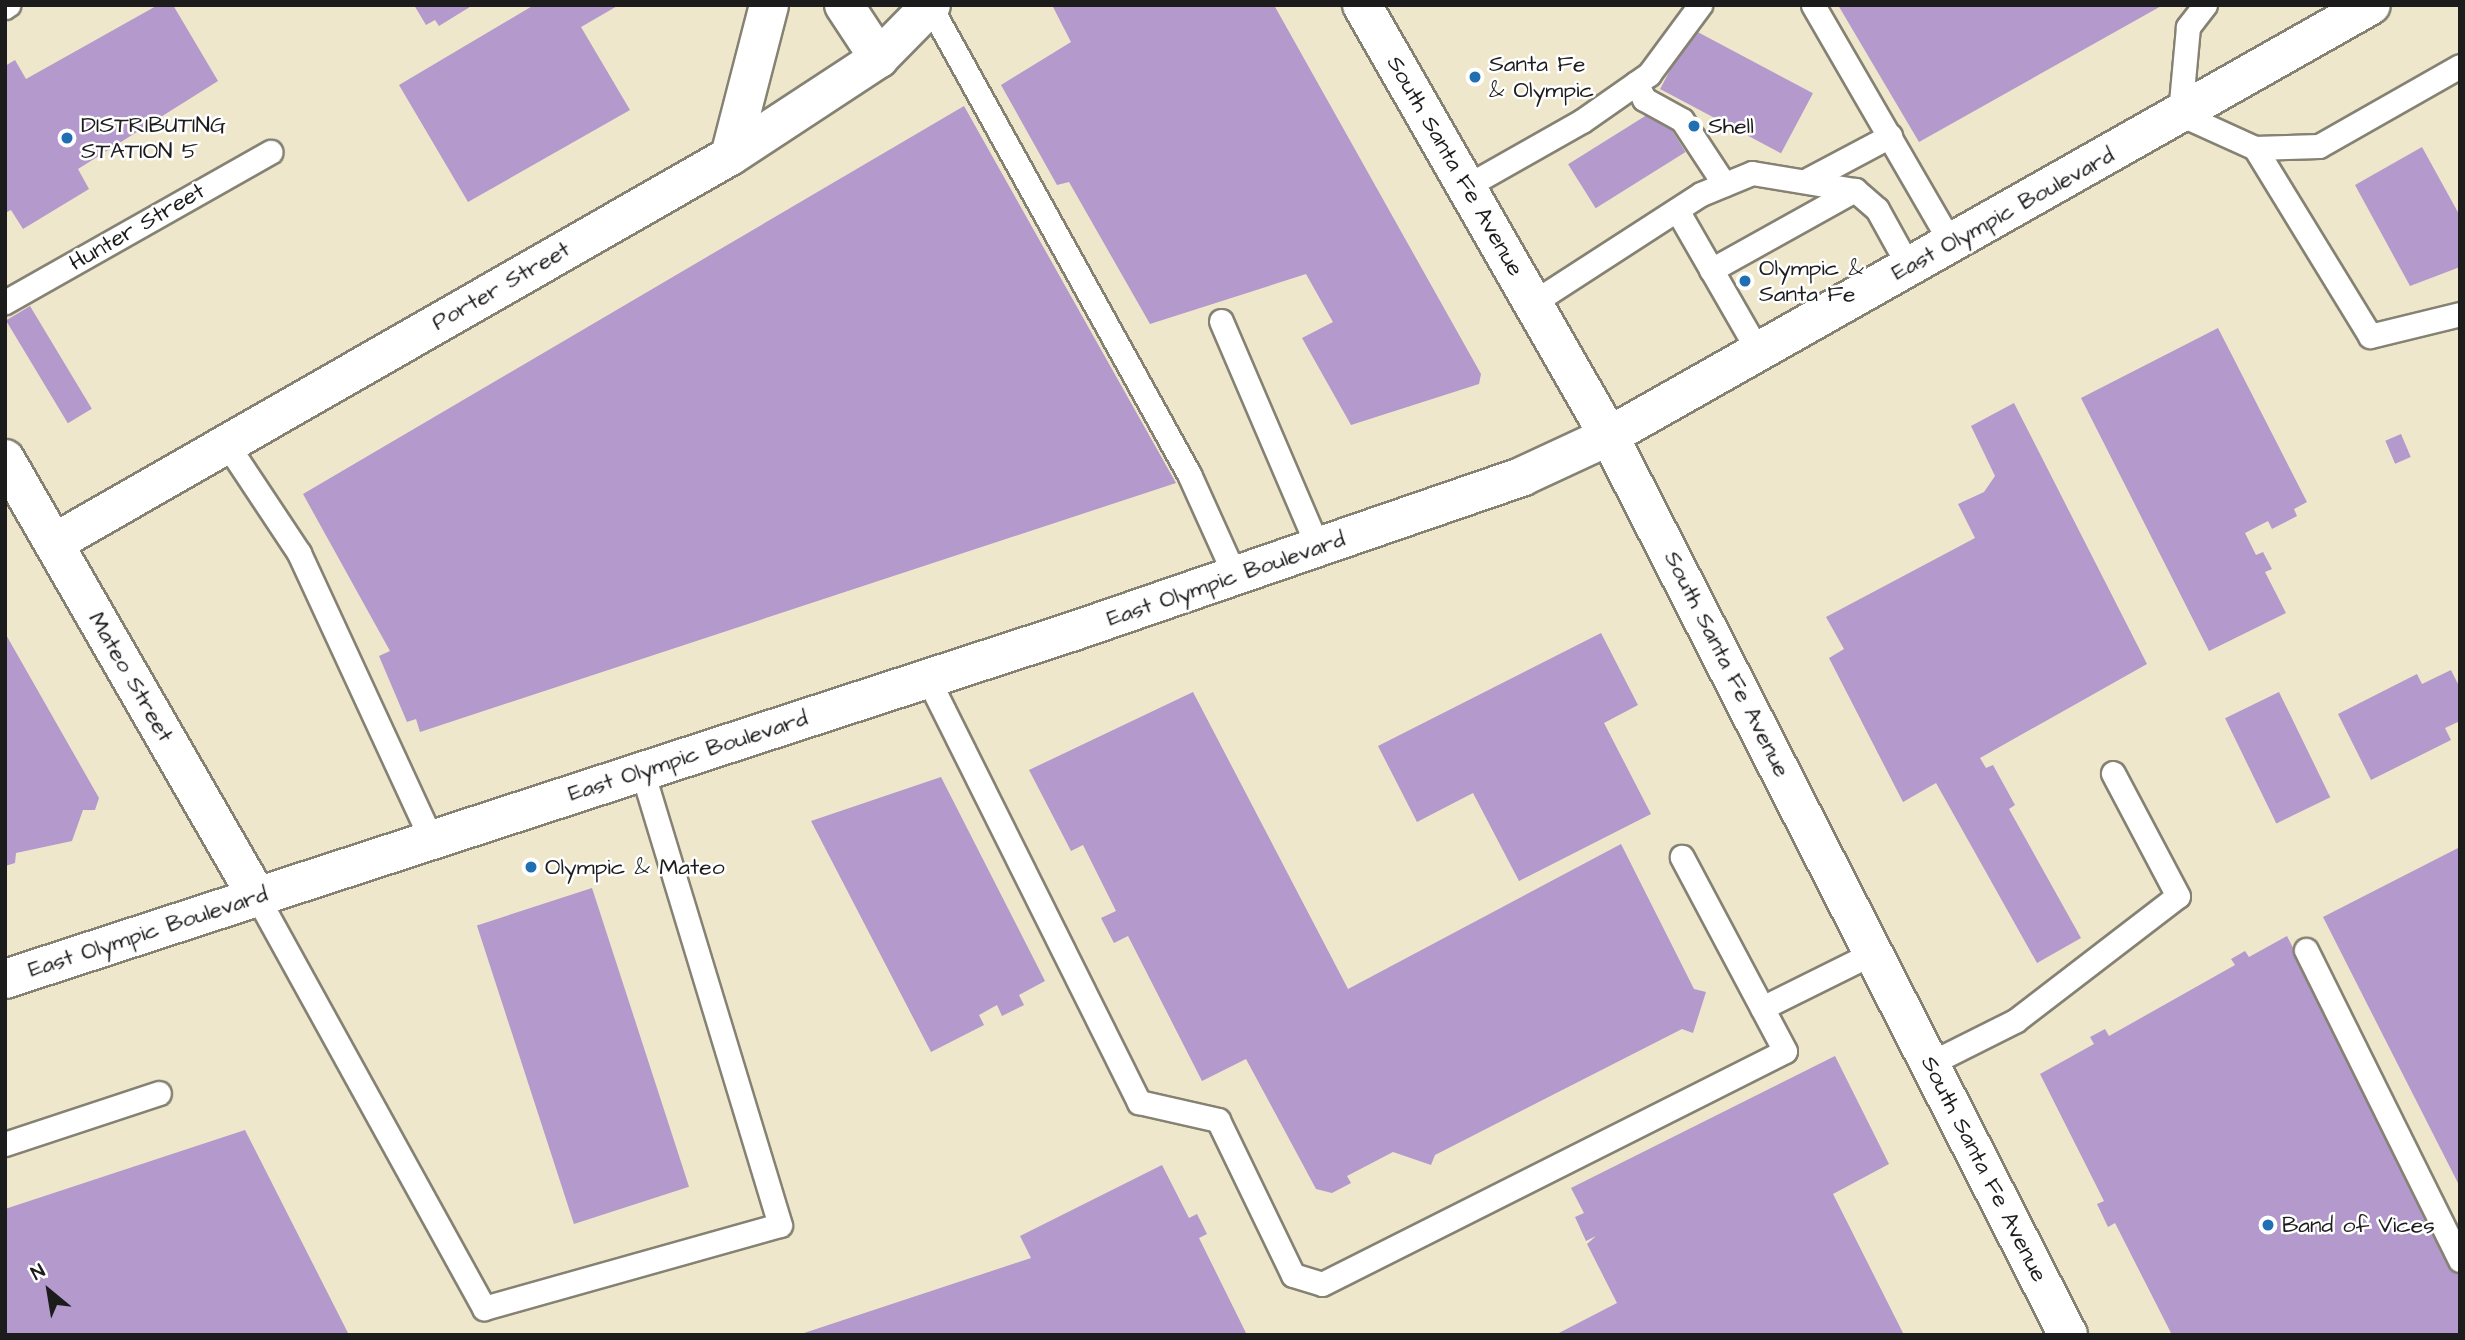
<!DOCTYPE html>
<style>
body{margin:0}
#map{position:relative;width:2465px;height:1340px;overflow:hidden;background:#eee7cb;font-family:"Architects Daughter",sans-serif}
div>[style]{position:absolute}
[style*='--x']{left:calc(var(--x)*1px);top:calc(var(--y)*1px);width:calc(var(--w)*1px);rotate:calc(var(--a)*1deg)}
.building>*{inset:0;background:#b399cc;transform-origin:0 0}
.roads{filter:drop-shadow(2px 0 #858274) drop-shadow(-2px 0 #858274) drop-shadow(0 2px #858274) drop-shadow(0 -2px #858274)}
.lane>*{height:23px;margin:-11.5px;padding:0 11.5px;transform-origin:11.5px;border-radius:11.5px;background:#fff}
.secondary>*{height:38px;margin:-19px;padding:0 19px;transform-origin:19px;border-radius:19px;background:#fff}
.highway>*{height:38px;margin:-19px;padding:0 19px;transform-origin:19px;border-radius:19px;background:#fff}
.dots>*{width:19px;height:19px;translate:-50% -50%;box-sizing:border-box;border:4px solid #fff;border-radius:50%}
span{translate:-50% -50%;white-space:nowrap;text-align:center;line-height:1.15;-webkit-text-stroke:5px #fff;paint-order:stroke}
.poi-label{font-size:23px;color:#1c1c1c}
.left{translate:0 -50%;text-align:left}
.street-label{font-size:23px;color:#1c1c1c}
.frame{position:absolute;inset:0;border:7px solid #1c1c1c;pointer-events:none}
.north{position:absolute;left:14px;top:1256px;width:70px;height:70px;-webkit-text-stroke:5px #fff;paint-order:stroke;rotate:330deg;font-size:19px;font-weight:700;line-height:28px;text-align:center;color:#1c1c1c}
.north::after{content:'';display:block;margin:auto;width:24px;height:32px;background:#1c1c1c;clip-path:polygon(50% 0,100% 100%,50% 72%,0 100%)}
</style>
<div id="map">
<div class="building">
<div style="clip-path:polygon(158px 5px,173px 5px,218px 81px,78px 169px,89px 189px,23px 229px,11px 210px,5px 213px,5px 66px,15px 60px,26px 79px)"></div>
<div style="clip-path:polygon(414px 5px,473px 5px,439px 26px,435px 20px,426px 25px)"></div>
<div style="clip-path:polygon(534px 5px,619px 5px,581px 27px,630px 110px,468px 202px,399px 85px)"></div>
<div style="clip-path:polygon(1052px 5px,1274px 5px,1481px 374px,1479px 384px,1351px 425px,1302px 338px,1333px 322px,1306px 274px,1150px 324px,1069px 182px,1057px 185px,1001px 85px,1071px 42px)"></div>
<div style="clip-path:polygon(1838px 5px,2163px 5px,1919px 142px)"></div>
<div style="left:1692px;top:29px;width:137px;height:68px;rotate:28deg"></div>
<div style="clip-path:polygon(964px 106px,1176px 483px,420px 732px,416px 719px,407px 722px,379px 656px,390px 651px,303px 494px)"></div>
<div style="left:1658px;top:108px;width:52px;height:106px;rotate:58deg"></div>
<div style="clip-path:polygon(2422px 147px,2460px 216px,2460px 267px,2410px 286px,2355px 185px)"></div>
<div style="left:30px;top:306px;width:120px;height:28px;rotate:59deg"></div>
<div style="clip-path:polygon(2218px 328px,2307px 502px,2294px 509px,2297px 516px,2272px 529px,2268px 521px,2245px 533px,2256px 555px,2263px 552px,2272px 569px,2265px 572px,2286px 613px,2209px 651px,2081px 398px)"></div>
<div style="clip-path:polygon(2014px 403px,2147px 664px,1980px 758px,1986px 768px,1993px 765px,2015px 805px,2009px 809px,2081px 938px,2037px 963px,1936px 783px,1903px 802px,1829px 658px,1844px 649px,1826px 617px,1975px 538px,1958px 504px,1984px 492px,1995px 476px,1971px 426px)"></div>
<div style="left:2401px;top:434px;width:25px;height:17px;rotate:67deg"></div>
<div style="clip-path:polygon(5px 633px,99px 798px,95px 810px,83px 810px,72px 841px,16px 853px,15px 863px,5px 866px)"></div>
<div style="clip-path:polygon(1601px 633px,1638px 705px,1604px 723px,1651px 814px,1519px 881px,1473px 793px,1417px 822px,1378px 746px)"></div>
<div style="clip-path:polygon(2451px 670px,2460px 688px,2460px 721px,2445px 728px,2451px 740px,2371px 780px,2338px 714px,2417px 674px,2422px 684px)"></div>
<div style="clip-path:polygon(1193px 692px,1348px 989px,1621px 844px,1694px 989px,1706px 992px,1693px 1033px,1682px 1029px,1435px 1155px,1431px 1165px,1393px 1152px,1347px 1176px,1351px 1183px,1332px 1193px,1316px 1189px,1246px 1059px,1202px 1081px,1128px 936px,1114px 943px,1101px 918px,1116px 911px,1083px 845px,1071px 851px,1029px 770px)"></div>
<div style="left:2279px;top:692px;width:117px;height:60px;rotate:64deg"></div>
<div style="clip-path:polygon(941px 777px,1045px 981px,1019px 995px,1024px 1005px,1002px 1016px,997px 1005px,979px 1015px,984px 1025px,931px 1052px,811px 821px)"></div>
<div style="clip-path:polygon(2460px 847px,2460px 1187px,2323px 917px)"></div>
<div style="left:592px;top:888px;width:314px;height:121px;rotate:72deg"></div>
<div style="clip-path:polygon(2287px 936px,2460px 1277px,2460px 1335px,2172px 1335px,2115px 1223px,2108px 1227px,2097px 1204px,2104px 1201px,2040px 1074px,2094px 1044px,2090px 1037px,2105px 1029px,2109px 1036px,2235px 965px,2231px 959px,2245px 951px,2249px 957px)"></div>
<div style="clip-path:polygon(1835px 1056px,1889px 1164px,1833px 1194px,1904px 1335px,1555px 1335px,1617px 1303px,1587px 1244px,1596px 1236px,1586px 1241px,1575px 1217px,1584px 1213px,1571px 1188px)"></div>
<div style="clip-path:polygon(245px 1130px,349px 1335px,5px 1335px,5px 1209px)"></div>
<div style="clip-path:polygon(1162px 1165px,1189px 1218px,1197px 1214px,1207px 1234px,1199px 1238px,1247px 1335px,798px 1335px,1031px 1258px,1020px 1236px)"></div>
</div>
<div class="roads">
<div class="lane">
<div style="--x:1813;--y:5;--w:275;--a:59.9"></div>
<div style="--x:2205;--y:5;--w:28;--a:128"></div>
<div style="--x:2188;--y:27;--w:87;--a:95.3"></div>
<div style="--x:2180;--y:114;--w:82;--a:24.4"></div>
<div style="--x:2255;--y:148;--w:64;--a:-1.8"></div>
<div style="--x:2319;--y:146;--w:162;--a:-29.6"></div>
<div style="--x:930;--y:6;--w:535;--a:61.04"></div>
<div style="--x:1189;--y:474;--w:112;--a:65.7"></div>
<div style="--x:5;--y:7;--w:4;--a:-34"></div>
<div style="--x:1636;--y:83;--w:18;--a:63"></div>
<div style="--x:1644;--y:99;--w:43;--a:28.9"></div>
<div style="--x:1682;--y:120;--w:77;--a:56.7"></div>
<div style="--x:2255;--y:148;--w:220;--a:58.5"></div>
<div style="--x:2370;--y:336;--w:93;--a:-13.7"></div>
<div style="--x:1809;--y:179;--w:92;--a:-28"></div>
<div style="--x:1467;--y:186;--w:132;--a:-29.5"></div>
<div style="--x:1582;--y:121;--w:82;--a:-35"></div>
<div style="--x:1649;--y:74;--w:86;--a:-53.5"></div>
<div style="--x:1677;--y:210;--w:163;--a:60.1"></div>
<div style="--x:1711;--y:270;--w:165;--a:-29.1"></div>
<div style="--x:5;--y:302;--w:305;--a:-29.5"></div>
<div style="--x:1534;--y:302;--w:199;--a:-32.9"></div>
<div style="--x:1701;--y:194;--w:55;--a:-22.4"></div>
<div style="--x:1752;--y:173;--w:104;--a:9.4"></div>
<div style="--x:1855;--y:190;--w:29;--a:41"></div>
<div style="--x:1877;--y:209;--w:66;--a:61.1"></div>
<div style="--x:1221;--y:321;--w:246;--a:66.8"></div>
<div style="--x:226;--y:443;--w:132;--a:56.4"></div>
<div style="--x:299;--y:553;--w:315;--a:65.2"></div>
<div style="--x:928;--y:679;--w:473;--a:63.5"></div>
<div style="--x:1139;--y:1102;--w:81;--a:12.8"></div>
<div style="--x:1218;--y:1120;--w:172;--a:64.2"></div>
<div style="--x:1293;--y:1275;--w:30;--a:17"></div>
<div style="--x:1322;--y:1284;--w:518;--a:-26.71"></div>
<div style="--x:1785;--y:1051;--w:220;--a:-118"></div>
<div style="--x:256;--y:895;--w:472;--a:61.1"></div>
<div style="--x:484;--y:1308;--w:307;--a:-15.7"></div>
<div style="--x:780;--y:1225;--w:475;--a:-106.9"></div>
<div style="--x:2306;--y:950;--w:346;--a:63.6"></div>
<div style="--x:1762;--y:1008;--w:126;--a:-26.4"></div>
<div style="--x:1931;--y:1063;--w:94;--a:-26.6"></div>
<div style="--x:2015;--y:1021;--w:205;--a:-37.5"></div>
<div style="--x:2178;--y:896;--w:139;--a:-117.9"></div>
<div style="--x:5;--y:1144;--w:162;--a:-18.3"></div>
</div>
<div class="secondary">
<div style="--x:1362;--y:5;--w:497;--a:60.2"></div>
<div style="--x:1609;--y:436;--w:1009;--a:62.95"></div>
<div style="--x:5;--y:459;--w:503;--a:60.07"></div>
<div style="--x:54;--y:543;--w:779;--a:-29.79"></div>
<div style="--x:730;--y:156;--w:178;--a:-33.3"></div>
<div style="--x:879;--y:58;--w:74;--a:-45.5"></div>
<div style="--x:5;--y:979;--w:1124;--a:-18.03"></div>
<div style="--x:1074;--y:631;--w:475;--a:-19"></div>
<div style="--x:1523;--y:476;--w:95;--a:-24.9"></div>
<div style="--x:1609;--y:436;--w:875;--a:-29.49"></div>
</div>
<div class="highway">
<div style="--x:844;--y:5;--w:64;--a:56.6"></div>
<div style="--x:929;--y:5;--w:1;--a:45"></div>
<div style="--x:730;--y:156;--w:156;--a:-75.5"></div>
</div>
</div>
<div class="dots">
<div style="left:1475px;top:77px;background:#1f6fb2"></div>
<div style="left:1694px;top:126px;background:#1f6fb2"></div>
<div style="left:67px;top:138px;background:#1f6fb2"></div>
<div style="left:1745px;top:281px;background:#1f6fb2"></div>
<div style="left:531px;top:867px;background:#1f6fb2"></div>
<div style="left:2268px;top:1225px;background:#1f6fb2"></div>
</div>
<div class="poi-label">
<span class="left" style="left:1489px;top:77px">Santa Fe<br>&amp; Olympic</span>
<span class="left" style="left:81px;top:138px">DISTRIBUTING<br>STATION 5</span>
<span class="left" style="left:1708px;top:126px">Shell</span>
<span class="left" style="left:1759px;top:281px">Olympic &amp;<br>Santa Fe</span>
<span class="left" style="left:545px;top:867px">Olympic &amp; Mateo</span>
<span class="left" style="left:2282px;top:1225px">Band of Vices</span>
</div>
<div class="street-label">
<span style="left:1455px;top:166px;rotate:60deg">South Santa Fe Avenue</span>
<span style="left:2003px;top:214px;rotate:-29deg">East Olympic Boulevard</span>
<span style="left:137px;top:227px;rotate:-30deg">Hunter Street</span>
<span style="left:501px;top:286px;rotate:-30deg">Porter Street</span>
<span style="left:1226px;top:579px;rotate:-19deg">East Olympic Boulevard</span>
<span style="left:1727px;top:664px;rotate:63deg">South Santa Fe Avenue</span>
<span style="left:131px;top:677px;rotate:60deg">Mateo Street</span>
<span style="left:688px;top:756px;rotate:-18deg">East Olympic Boulevard</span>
<span style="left:148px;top:932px;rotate:-18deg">East Olympic Boulevard</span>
<span style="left:1984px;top:1169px;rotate:63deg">South Santa Fe Avenue</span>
</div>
<div class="frame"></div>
<div class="north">N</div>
</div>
